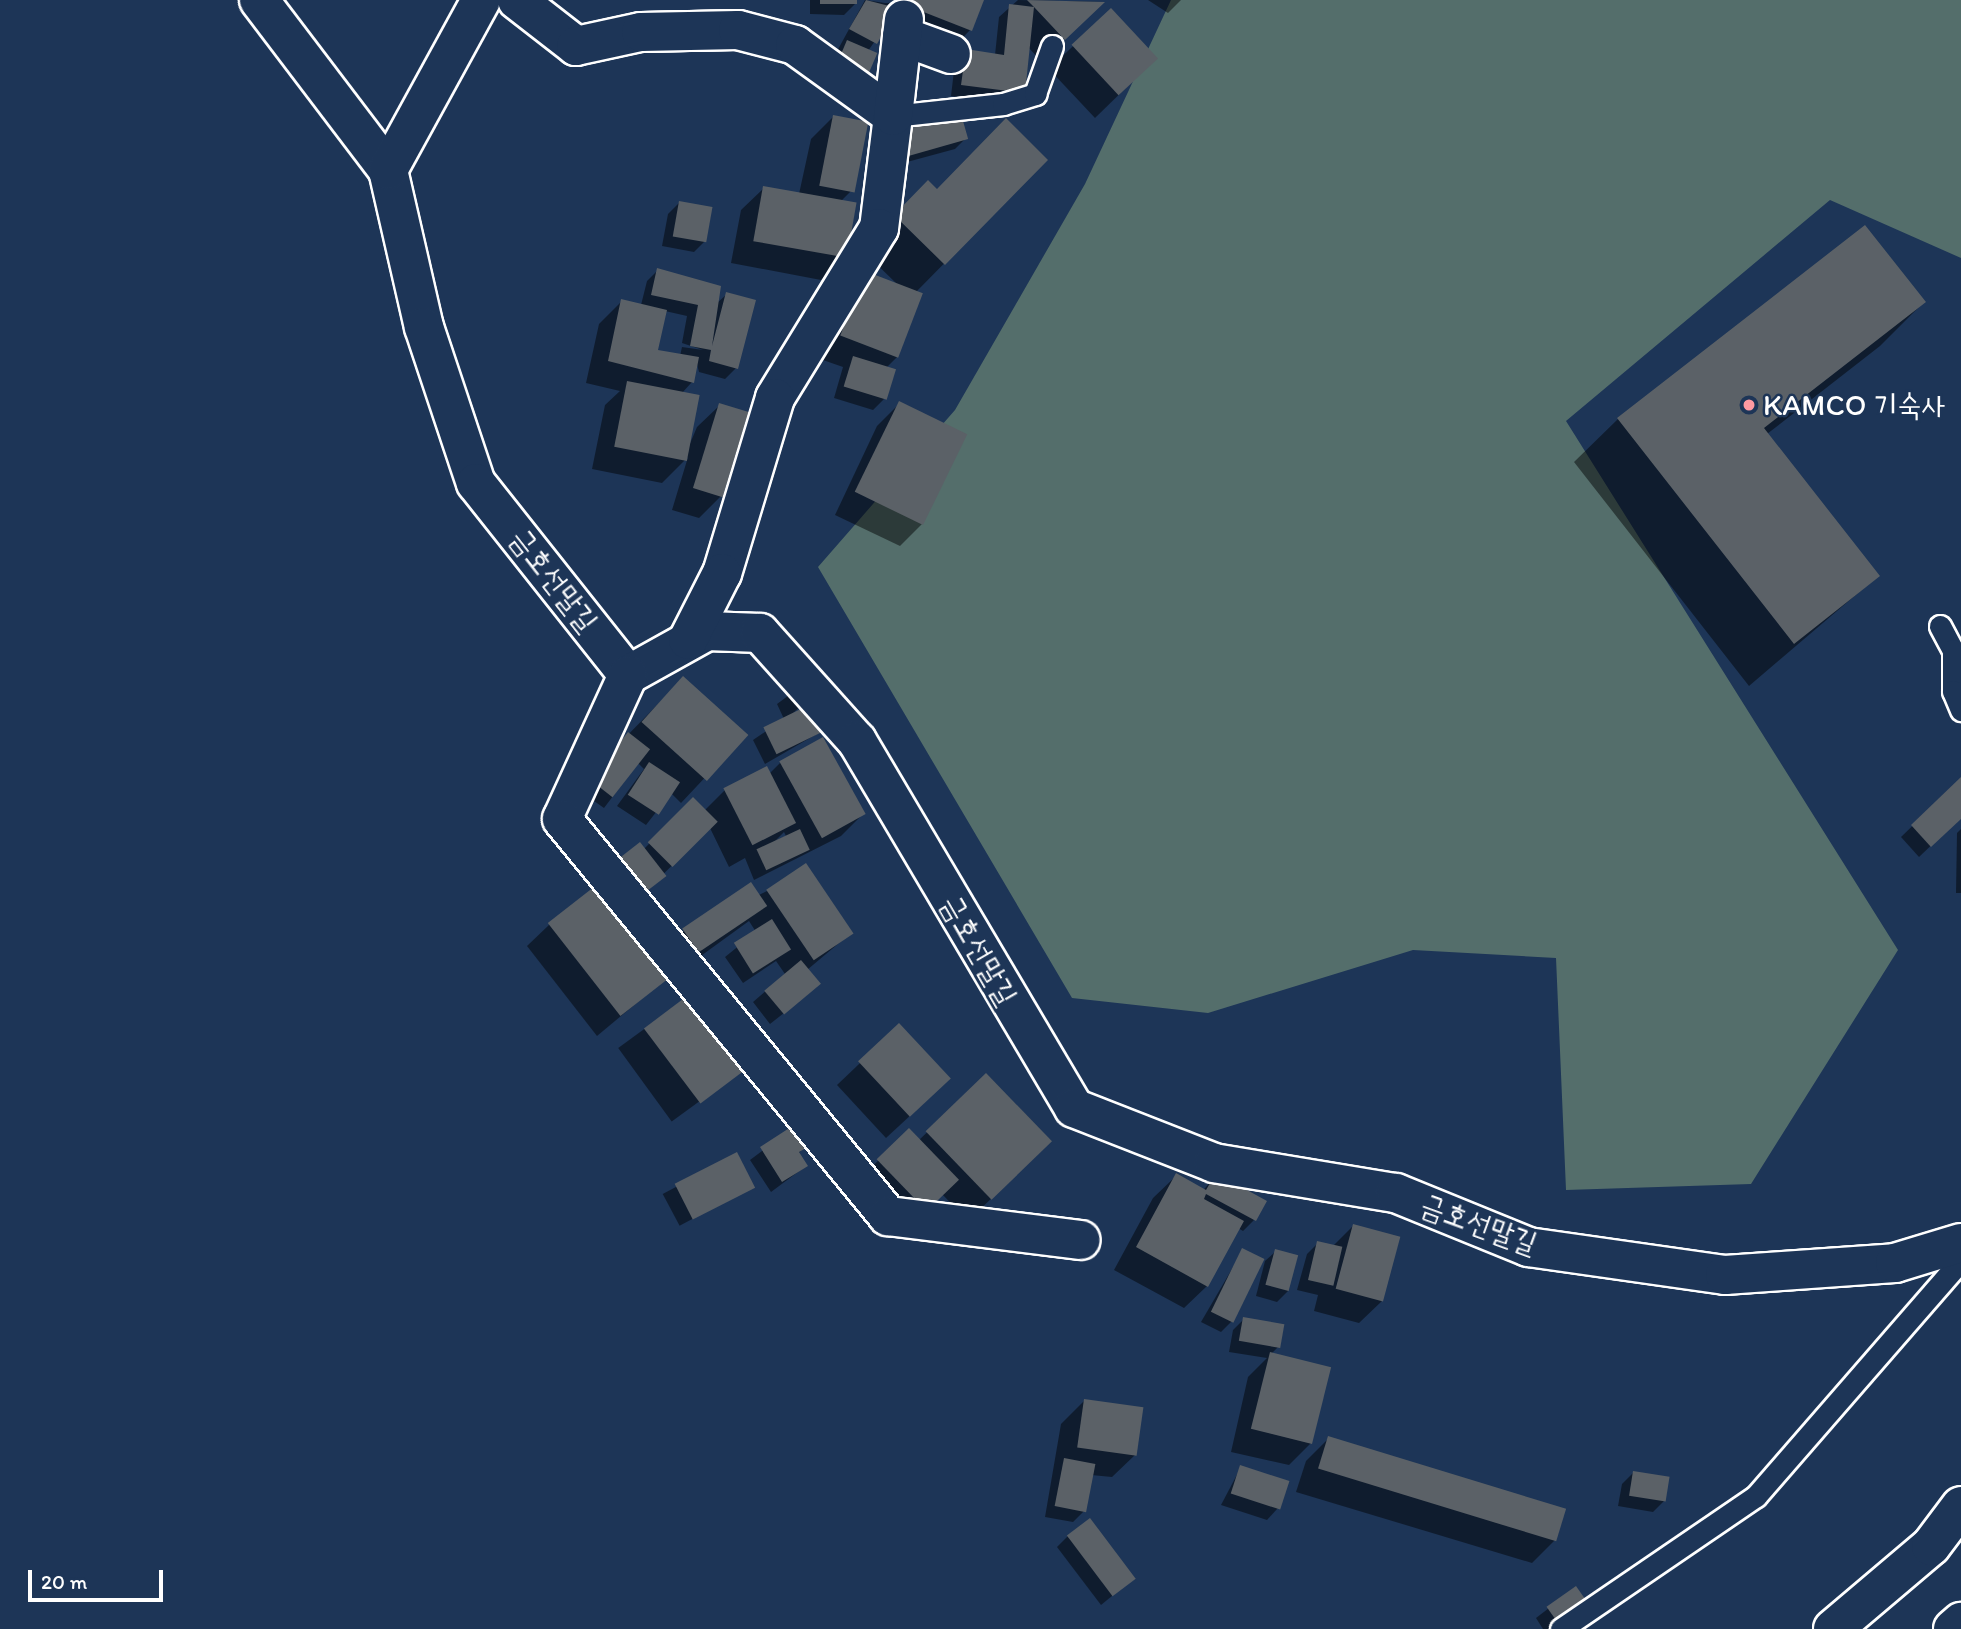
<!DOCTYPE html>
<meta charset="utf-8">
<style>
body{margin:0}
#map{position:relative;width:1961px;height:1629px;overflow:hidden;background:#1d3557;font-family:Itim,"Poor Story",sans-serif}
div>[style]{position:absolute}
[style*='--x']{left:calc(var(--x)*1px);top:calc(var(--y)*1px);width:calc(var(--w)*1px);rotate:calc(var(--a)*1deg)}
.green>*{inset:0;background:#546e6b}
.shadow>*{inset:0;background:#0007;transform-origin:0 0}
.building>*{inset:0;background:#5b6167;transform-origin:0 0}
.roads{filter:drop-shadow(2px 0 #fff) drop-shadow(-2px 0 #fff) drop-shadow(0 2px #fff) drop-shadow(0 -2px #fff)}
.lane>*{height:21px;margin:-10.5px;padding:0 10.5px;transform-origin:10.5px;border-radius:10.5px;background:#1d3557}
.street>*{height:38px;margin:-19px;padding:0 19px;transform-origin:19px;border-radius:19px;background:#1d3557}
.secondary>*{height:38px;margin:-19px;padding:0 19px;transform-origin:19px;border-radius:19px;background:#1d3557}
.dots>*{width:19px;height:19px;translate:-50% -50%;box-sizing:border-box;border:4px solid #1d3557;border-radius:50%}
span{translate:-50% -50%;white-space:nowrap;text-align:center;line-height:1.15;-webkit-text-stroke:5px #1d3557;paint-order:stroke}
.poi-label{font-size:30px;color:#fff}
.left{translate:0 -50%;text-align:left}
.street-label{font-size:30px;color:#fff}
.scale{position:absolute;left:28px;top:1570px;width:135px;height:32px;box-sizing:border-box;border:4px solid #fff;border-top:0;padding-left:9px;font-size:21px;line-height:24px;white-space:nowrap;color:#fff;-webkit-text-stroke:5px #1d3557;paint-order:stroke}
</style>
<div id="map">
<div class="green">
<div style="clip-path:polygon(1171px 0,1961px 0,1961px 258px,1830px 200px,1566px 421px,1898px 950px,1751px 1184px,1566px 1190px,1556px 958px,1413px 950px,1208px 1013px,1072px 998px,818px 567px,955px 410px,1085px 184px)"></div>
</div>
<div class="shadow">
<div style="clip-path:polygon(810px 0,855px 0,855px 4px,844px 15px,810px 14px)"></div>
<div style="clip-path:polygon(865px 0,885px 3px,982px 0,970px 30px,948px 53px,884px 28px,868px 51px,866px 75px,836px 53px)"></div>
<div style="clip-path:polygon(1018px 0,1103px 2px,1041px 61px,1028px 47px,1012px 103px,951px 96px,955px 62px,995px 55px,999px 17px)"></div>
<div style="clip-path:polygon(1148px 0,1181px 0,1168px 13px)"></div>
<div style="clip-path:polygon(1111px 10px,1133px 81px,1095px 118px,1049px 69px)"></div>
<div style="clip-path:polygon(834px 116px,851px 191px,840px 202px,844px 258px,821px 280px,731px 263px,741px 210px,764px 188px,799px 194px,811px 139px)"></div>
<div style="clip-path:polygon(966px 138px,955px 149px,896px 165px,890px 143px)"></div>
<div style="clip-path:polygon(1046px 160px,916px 292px,898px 356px,886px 368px,893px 370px,884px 399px,873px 410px,834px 398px,843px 367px,820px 359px,843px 296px,898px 285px,862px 250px,928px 183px,936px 191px)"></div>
<div style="clip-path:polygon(679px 203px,705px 241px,694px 252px,662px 246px,668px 214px)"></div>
<div style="clip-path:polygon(evenodd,658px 270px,717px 303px,727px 294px,736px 368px,725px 379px,699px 372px,696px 360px,692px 382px,682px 393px,686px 453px,697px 427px,720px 405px,722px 495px,699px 518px,672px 510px,688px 457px,662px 483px,592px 469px,605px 405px,620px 391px,586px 383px,599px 324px,622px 301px,641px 305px,647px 281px,658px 270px,665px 311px,687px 316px,682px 343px,703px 350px,682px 347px,680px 356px,656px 351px,665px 311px)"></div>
<div style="clip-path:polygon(1924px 302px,1880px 346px,1767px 434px,1878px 576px,1749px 686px,1574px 462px,1618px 419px)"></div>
<div style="clip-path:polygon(899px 404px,923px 523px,900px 546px,835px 515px,877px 426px)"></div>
<div style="clip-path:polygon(800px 687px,807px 700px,792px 714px,822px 731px,765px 764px,753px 740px,784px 719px,777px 704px)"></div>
<div style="clip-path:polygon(661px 701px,745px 735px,681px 803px,671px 793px,646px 825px,617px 806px,644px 769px,638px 763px,604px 808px,584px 794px,617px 746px)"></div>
<div style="clip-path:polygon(evenodd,780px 763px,864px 813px,841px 836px,754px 880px,745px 858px,729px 867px,710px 828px,634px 903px,644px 849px,693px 799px,704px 811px,725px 790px,766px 769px,769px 774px,780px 763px,784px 832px,786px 836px,775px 841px,784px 832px)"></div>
<div style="clip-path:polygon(1961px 779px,1961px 817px,1919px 857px,1901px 837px)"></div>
<div style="clip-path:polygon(1961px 829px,1961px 893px,1956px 893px,1957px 833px)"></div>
<div style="clip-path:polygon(767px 891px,851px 933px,807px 970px,808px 994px,770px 1024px,753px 1002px,785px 974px,776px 961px,743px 983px,725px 957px,756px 932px,749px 921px,676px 974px,662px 953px,684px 931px)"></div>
<div style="clip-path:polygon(550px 924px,669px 976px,597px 1036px,527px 946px)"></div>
<div style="left:691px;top:995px;width:91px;height:90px;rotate:54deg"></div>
<div style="clip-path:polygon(899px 1026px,926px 1101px,886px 1138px,837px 1085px)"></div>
<div style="clip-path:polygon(986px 1076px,1027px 1164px,968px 1221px,942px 1194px,902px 1232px,855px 1183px,909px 1131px,918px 1141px)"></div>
<div style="clip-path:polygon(794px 1127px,805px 1146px,798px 1154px,806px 1166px,771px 1192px,750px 1160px)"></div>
<div style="left:736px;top:1155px;width:36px;height:83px;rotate:62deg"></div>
<div style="clip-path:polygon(1216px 1175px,1254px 1220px,1243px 1231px,1238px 1228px,1207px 1286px,1184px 1308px,1114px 1270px,1153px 1198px,1176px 1176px,1201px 1193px)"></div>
<div style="clip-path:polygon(1353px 1226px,1382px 1301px,1359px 1323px,1314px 1311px,1318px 1295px,1297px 1290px,1307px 1254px,1318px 1243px,1332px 1247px)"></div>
<div style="clip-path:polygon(1243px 1250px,1232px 1321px,1221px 1332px,1201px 1322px)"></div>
<div style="clip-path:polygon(1276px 1251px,1288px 1291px,1277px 1302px,1256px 1296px,1265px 1261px)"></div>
<div style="clip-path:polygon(1244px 1319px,1278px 1347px,1271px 1354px,1312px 1442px,1289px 1465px,1231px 1452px,1248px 1377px,1267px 1358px,1229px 1352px,1233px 1330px)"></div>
<div style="clip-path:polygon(1084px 1401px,1135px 1455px,1112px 1477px,1091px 1475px,1084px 1511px,1073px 1522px,1045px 1517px,1061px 1424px)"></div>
<div style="clip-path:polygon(1329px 1438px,1555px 1540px,1532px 1563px,1296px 1492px,1306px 1461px)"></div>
<div style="clip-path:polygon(1241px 1467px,1278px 1508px,1267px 1520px,1221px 1505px)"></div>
<div style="clip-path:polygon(1634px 1472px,1664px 1501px,1653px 1512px,1618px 1506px,1622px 1484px)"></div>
<div style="clip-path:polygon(1068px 1536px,1134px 1578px,1101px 1605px,1057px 1547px)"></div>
<div style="clip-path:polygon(1575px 1588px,1551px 1629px,1543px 1629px,1536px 1618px)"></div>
</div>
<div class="building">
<div style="left:820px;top:0;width:37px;height:4px"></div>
<div style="clip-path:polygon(866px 0,897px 8px,877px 44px,849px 29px)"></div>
<div style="clip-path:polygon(893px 0,984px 0,972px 31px)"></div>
<div style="clip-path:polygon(1027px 0,1105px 2px,1065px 40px,1034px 7px,1025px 93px,961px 85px,966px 49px,1004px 55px,1009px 4px,1034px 7px)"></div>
<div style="left:1111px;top:8px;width:69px;height:54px;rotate:47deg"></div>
<div style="left:847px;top:40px;width:33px;height:26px;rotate:23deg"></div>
<div style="left:961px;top:114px;width:26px;height:63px;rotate:74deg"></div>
<div style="left:833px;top:115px;width:36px;height:72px;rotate:11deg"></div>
<div style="clip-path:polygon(1006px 118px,1048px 160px,945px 265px,894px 215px,928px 180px,937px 189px)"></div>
<div style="left:763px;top:186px;width:95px;height:56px;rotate:10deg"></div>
<div style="left:679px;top:201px;width:34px;height:36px;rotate:10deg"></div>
<div style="clip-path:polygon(1865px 225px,1926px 302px,1764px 428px,1880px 576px,1794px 644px,1617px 418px)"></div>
<div style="clip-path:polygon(657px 268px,721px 286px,712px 346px,726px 292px,756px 300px,738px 369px,709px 361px,711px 350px,690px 346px,698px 305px,651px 295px)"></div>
<div style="left:865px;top:271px;width:62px;height:69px;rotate:21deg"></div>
<div style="clip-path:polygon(621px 299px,667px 310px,658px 350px,699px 357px,694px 383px,608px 361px)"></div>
<div style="left:853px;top:356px;width:45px;height:32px;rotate:17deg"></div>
<div style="left:627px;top:381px;width:74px;height:67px;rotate:11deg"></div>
<div style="left:899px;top:401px;width:76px;height:101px;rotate:26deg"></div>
<div style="left:719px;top:403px;width:31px;height:89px;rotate:17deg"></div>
<div style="left:683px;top:676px;width:88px;height:62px;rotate:42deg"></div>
<div style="left:811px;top:704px;width:30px;height:53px;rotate:64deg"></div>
<div style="left:628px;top:732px;width:28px;height:61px;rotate:38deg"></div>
<div style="left:823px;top:737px;width:88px;height:50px;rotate:61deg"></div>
<div style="left:649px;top:762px;width:37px;height:39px;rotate:33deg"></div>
<div style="left:767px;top:766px;width:64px;height:49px;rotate:63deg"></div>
<div style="clip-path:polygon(1961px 777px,1961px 819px,1931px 847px,1911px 825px)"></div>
<div style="left:693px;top:797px;width:35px;height:64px;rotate:45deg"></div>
<div style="left:800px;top:829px;width:23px;height:48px;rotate:65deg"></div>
<div style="left:640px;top:842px;width:43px;height:28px;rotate:52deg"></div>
<div style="left:806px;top:863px;width:85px;height:48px;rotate:56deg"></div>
<div style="left:751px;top:882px;width:29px;height:83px;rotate:56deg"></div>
<div style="left:599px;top:883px;width:118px;height:65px;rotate:52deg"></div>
<div style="left:772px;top:919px;width:36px;height:45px;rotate:58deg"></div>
<div style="left:801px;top:960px;width:31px;height:48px;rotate:50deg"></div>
<div style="left:691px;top:993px;width:94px;height:59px;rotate:53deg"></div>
<div style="left:899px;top:1023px;width:76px;height:56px;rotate:47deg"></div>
<div style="left:986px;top:1073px;width:95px;height:84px;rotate:46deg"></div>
<div style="clip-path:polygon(794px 1125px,808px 1147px,799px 1152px,808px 1166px,782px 1182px,760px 1147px)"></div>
<div style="left:909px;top:1128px;width:72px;height:45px;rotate:46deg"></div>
<div style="left:737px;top:1152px;width:40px;height:70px;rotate:63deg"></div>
<div style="clip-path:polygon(1176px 1173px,1206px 1190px,1216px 1173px,1267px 1201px,1256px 1221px,1206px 1194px,1204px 1199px,1244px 1221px,1208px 1287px,1136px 1247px)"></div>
<div style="left:1353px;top:1224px;width:49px;height:67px;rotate:15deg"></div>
<div style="left:1317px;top:1241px;width:26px;height:40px;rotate:13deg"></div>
<div style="left:1242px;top:1248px;width:25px;height:71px;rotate:26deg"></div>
<div style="left:1275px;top:1249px;width:24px;height:37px;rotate:15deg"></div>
<div style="left:1243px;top:1317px;width:42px;height:24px;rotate:10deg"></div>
<div style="left:1270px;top:1352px;width:63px;height:79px;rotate:14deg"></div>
<div style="left:1084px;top:1399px;width:60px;height:49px;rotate:8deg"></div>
<div style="left:1328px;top:1436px;width:249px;height:34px;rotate:17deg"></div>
<div style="left:1064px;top:1458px;width:32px;height:49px;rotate:11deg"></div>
<div style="left:1240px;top:1465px;width:52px;height:30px;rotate:18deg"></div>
<div style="left:1633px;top:1471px;width:37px;height:25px;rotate:9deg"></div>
<div style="left:1090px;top:1518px;width:76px;height:29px;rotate:53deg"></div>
<div style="left:1576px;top:1586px;width:21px;height:36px;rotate:55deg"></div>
</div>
<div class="roads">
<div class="lane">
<div style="--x:893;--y:116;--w:111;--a:-6.2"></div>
<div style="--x:1003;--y:104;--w:34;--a:-17"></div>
<div style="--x:1035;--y:94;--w:51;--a:-70.5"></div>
<div style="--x:1940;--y:626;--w:27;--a:62"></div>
<div style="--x:1953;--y:650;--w:41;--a:90"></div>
<div style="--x:1953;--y:691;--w:21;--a:67"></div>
<div style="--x:1561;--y:1629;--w:236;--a:-34.3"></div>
<div style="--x:1756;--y:1496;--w:313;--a:-49"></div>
</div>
<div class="street">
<div style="--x:259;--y:0;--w:213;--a:52.8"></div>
<div style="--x:388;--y:170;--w:161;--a:77.1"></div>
<div style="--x:424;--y:327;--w:164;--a:71.6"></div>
<div style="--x:476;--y:483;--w:245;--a:51.6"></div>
<div style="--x:628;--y:675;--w:90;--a:-29.1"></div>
<div style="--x:707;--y:631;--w:53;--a:2.2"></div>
<div style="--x:760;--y:633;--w:145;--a:48.1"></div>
<div style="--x:857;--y:741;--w:426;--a:59.4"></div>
<div style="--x:1074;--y:1108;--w:150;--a:21.4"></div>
<div style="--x:1214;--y:1163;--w:184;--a:9.4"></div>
<div style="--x:1396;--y:1193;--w:143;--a:22.2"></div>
<div style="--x:1528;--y:1247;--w:199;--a:8.1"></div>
<div style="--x:1725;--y:1275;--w:170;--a:-4"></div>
<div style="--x:1895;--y:1263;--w:69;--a:-16.9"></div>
<div style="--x:517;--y:0;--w:75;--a:37.9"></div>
<div style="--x:576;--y:46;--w:66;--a:-12.2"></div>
<div style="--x:641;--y:32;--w:97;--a:-1.2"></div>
<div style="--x:738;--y:30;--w:59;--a:14.7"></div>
<div style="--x:795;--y:45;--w:121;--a:35.9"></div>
<div style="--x:893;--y:116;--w:113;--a:97.1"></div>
<div style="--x:879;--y:228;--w:199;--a:121.5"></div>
<div style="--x:775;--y:398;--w:183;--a:106.8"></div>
<div style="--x:722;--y:573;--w:75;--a:116.9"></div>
<div style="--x:902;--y:36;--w:52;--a:20.2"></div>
<div style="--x:893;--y:116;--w:97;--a:-83.5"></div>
<div style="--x:388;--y:170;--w:194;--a:-61.3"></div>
<div style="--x:628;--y:675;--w:158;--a:114.6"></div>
<div style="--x:562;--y:819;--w:514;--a:50.61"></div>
<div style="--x:888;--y:1216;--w:194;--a:7.1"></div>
</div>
<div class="secondary">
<div style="--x:1833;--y:1629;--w:128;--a:-40.3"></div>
<div style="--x:1931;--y:1546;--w:50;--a:-53.1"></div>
<div style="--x:1953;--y:1629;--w:11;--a:-41"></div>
</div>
</div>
<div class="dots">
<div style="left:1749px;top:405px;background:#ff9aa2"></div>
</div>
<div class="poi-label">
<span class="left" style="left:1763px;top:405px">KAMCO 기숙사</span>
</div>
<div class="street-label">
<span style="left:554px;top:580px;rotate:52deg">금호선말길</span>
<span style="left:979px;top:950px;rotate:60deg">금호선말길</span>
<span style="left:1479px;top:1224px;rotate:20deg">금호선말길</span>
</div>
<div class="scale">20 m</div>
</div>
